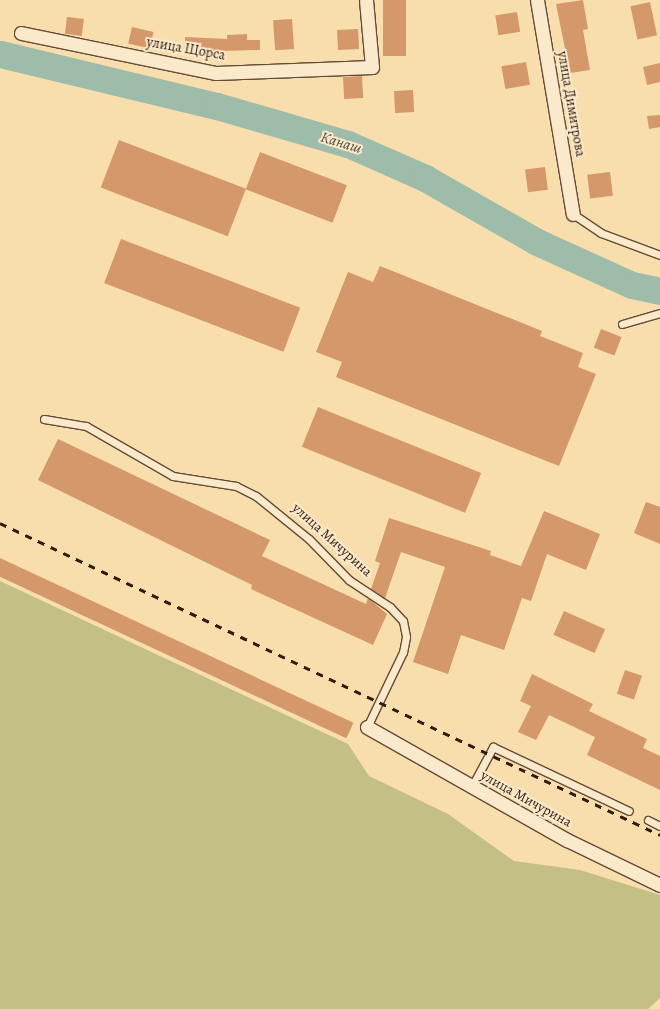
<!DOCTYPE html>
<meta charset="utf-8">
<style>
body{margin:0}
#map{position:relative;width:660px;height:1009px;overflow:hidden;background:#f8ddad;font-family:Alegreya,serif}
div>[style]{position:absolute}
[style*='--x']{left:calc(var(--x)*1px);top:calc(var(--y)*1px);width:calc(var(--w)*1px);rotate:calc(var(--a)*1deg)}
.green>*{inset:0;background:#c3bf85}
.river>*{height:27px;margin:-13.5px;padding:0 13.5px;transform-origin:13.5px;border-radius:13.5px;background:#9dbca9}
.building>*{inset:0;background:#d5986a;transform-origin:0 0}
.roads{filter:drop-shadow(1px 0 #644b36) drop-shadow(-1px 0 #644b36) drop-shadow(0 1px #644b36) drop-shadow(0 -1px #644b36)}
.service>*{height:7px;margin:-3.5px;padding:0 3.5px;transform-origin:3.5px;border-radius:3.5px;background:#fae9ca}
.minor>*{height:13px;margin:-6.5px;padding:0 6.5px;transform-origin:6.5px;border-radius:6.5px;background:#fae9ca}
.rail>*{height:3px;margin-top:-1.5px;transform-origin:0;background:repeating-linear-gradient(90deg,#321a0e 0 7px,transparent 0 14px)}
span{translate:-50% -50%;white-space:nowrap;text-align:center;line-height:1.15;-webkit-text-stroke:4px #fae9ca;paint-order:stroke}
.street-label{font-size:14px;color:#321a0e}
.water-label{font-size:15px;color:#524b3c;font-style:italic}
</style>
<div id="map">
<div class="green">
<div style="clip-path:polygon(0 581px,348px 744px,369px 776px,448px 814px,514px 861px,580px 870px,660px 895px,660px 998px,648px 1009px,0 1009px)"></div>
</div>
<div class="river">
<div style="--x:0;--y:54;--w:223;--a:13.5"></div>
<div style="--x:217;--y:106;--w:136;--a:16.2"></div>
<div style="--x:348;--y:144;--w:84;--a:23.8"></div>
<div style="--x:425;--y:178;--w:129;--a:29.7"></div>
<div style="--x:537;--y:242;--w:104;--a:24.4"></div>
<div style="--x:632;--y:285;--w:29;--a:12"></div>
</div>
<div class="building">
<div style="left:383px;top:0;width:23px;height:56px"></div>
<div style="clip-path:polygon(583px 0,588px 29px,583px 30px,590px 70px,570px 73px,556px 4px)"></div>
<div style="left:650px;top:2px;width:34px;height:20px;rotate:78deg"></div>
<div style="left:517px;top:12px;width:20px;height:22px;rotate:81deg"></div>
<div style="left:67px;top:17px;width:17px;height:17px;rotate:7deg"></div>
<div style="left:292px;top:19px;width:30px;height:19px;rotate:86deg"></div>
<div style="left:132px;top:27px;width:22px;height:17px;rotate:13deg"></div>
<div style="left:358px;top:29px;width:20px;height:21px;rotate:87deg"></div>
<div style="clip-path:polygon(247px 34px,247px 40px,260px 40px,260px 50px,185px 52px,185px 37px,227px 39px,227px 35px)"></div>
<div style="left:526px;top:62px;width:23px;height:25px;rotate:80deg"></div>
<div style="clip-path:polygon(660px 63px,660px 82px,647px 85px,643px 67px)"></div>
<div style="left:362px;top:76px;width:22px;height:19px;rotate:87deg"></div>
<div style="left:413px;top:90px;width:22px;height:19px;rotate:87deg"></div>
<div style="clip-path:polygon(660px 115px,660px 127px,649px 129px,647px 116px)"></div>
<div style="left:119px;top:140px;width:136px;height:51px;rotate:21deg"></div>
<div style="left:260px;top:152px;width:93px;height:40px;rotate:21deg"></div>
<div style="left:545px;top:167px;width:23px;height:20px;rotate:83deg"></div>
<div style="left:610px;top:172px;width:24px;height:23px;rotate:83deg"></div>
<div style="left:121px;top:239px;width:192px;height:47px;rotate:21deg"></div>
<div style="clip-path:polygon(380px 266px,542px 331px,540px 336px,583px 353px,578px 367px,596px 374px,559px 466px,336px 377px,342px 362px,316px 352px,348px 272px,373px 282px)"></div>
<div style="left:601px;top:329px;width:22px;height:20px;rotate:21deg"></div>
<div style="left:318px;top:407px;width:176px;height:43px;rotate:22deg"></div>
<div style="clip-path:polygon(58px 439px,270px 540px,262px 556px,366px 604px,368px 598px,387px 614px,373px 645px,251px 589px,252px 585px,38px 480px)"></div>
<div style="clip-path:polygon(646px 502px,660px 507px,660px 544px,634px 533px)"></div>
<div style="clip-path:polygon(544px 511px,600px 534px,586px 570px,547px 554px,531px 601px,522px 598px,504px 650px,461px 635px,448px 674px,413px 662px,445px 567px,401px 552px,385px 598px,371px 589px,380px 563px,375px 561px,389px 518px,491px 551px,490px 555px,521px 566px)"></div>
<div style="left:0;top:558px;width:390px;height:17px;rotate:25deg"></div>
<div style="left:564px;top:611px;width:45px;height:26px;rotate:24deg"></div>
<div style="left:625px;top:670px;width:18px;height:25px;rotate:19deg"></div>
<div style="clip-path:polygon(532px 674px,593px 704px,589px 711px,647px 739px,643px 748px,660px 756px,660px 790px,587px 755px,595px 737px,549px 715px,536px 740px,518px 732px,531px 706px,520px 701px)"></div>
</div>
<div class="roads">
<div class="service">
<div style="--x:573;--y:214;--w:34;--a:34"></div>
<div style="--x:601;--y:233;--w:63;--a:20.4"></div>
<div style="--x:622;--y:324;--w:40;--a:-16"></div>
<div style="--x:44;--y:419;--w:43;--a:9.5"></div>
<div style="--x:86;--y:426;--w:100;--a:29.9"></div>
<div style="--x:173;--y:476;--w:64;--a:9"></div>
<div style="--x:236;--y:486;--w:22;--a:27"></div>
<div style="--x:256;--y:496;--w:68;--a:39.1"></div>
<div style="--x:309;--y:539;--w:57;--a:45.7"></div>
<div style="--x:349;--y:580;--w:49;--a:33.4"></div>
<div style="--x:390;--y:607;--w:19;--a:47"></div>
<div style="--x:403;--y:621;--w:16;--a:79"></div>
<div style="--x:406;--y:637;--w:15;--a:101"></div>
<div style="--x:403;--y:652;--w:83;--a:115.6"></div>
<div style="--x:471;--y:788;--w:47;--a:-61.8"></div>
<div style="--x:493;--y:747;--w:150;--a:25.2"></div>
<div style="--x:648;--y:820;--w:13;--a:27"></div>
</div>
<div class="minor">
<div style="--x:537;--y:0;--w:217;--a:80.5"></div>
<div style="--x:21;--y:33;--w:199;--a:11.6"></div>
<div style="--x:216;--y:73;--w:156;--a:-2.2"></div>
<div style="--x:372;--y:67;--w:67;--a:-95.1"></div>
<div style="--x:367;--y:727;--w:230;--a:29.5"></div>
<div style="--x:567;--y:840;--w:103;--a:25.8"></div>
</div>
</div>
<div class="rail">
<div style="--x:0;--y:523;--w:730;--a:25.3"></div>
</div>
<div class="street-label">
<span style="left:186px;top:49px;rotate:10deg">улица Щорса</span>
<span style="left:571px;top:104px;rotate:80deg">улица Димитрова</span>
<span style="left:332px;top:540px;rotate:42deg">улица Мичурина</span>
<span style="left:526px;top:799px;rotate:29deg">улица Мичурина</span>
</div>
<div class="water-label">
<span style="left:341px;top:143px;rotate:17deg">Канаш</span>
</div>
</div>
